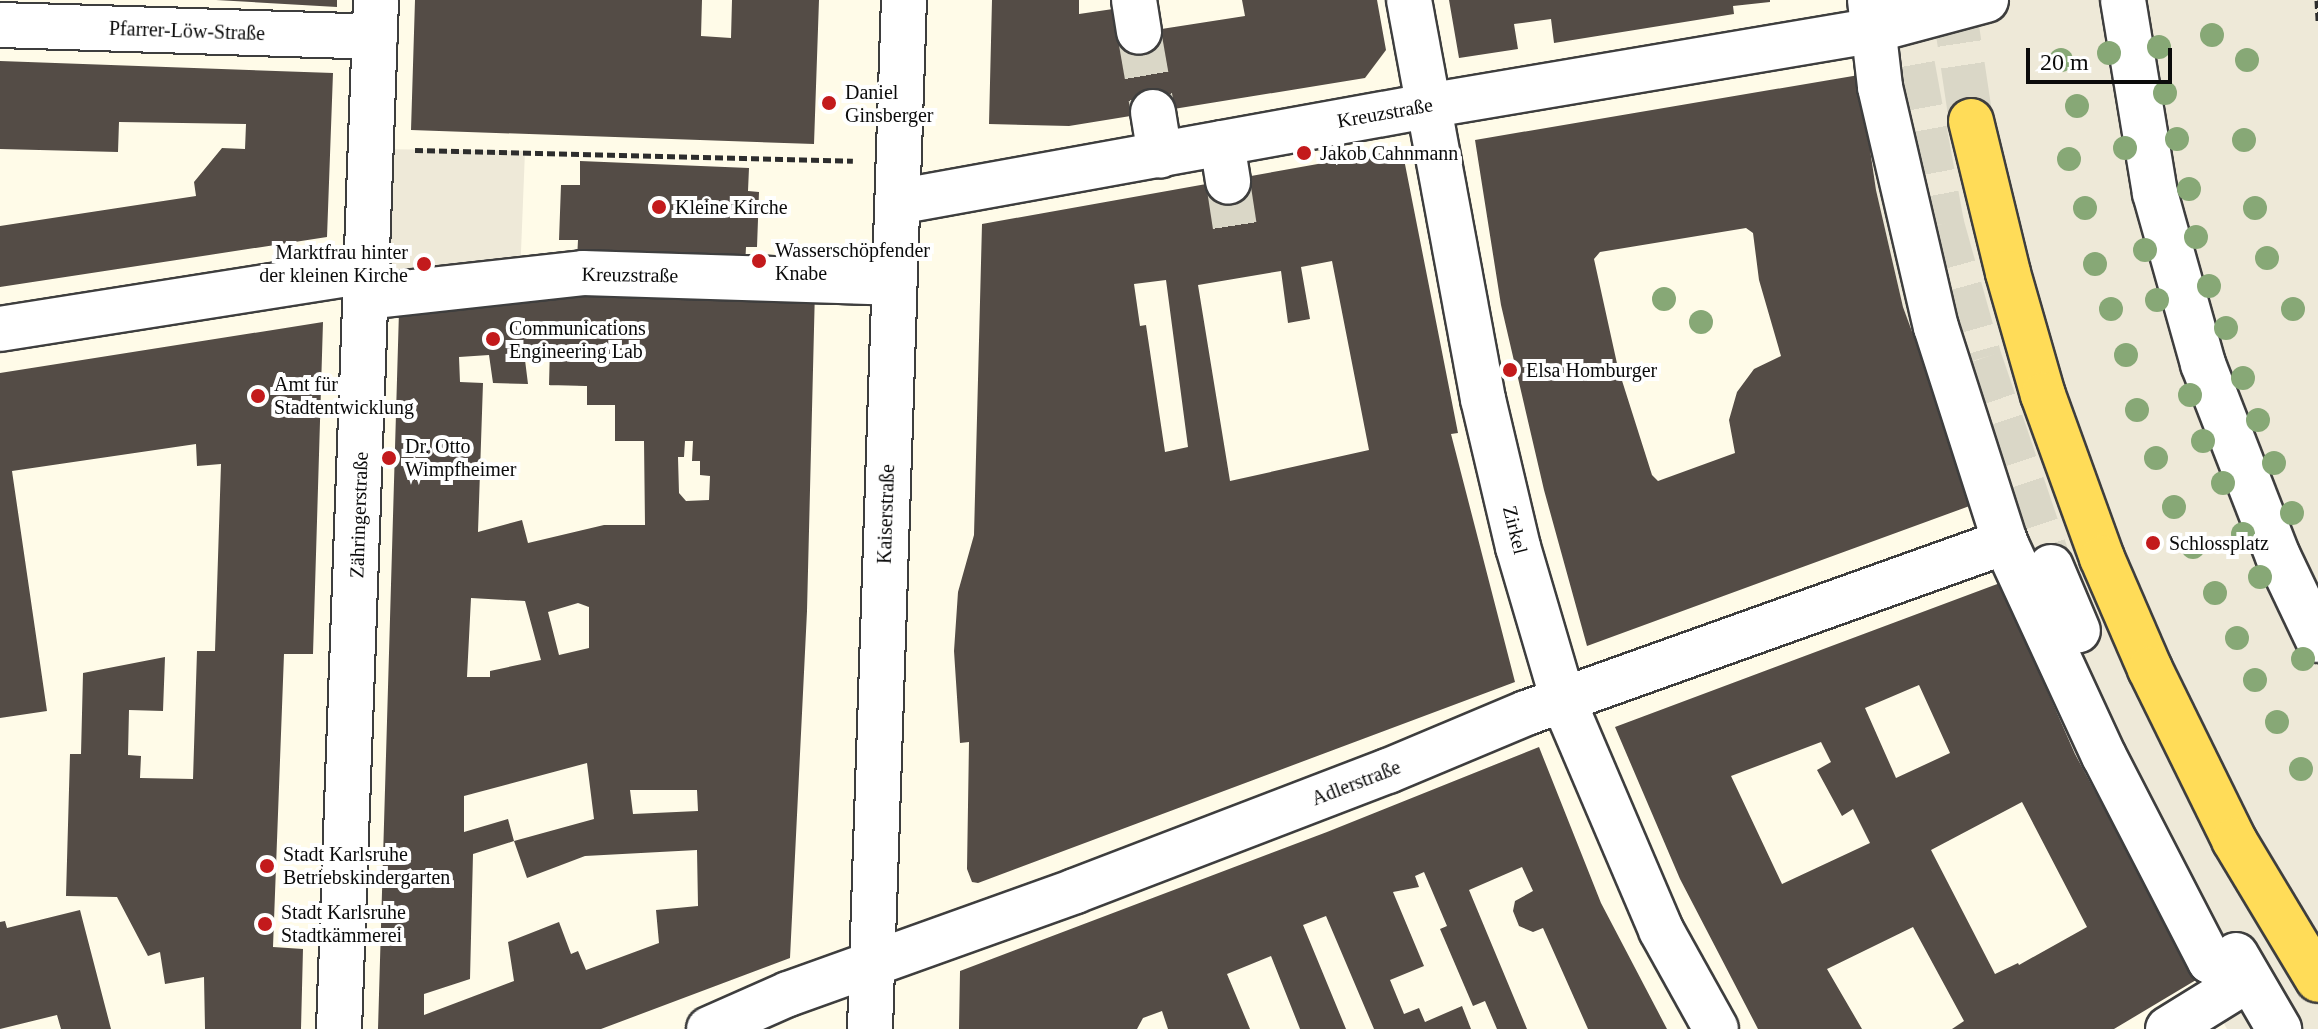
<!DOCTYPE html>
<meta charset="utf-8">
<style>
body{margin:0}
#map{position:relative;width:2318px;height:1029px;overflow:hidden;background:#fffbe8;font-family:Georgia,serif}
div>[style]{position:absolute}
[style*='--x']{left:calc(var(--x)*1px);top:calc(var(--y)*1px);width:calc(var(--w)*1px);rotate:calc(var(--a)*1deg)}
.plaza>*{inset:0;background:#eee9d8}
.building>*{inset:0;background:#544c46}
.minor-tunnel>*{height:44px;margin-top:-22px;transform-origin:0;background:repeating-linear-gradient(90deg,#dad7c7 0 44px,transparent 0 66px)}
.major-tunnel>*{height:44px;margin-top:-22px;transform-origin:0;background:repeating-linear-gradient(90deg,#dad7c7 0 44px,transparent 0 66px)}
.path>*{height:5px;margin-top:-2.5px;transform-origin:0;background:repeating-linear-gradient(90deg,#2d2d2d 0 8px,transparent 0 12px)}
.roads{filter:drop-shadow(2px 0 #3e3e3e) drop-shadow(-2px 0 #3e3e3e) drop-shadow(0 2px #3e3e3e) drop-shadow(0 -2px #3e3e3e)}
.minor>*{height:44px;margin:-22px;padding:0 22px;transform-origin:22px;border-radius:22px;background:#fff}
.major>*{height:44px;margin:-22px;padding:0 22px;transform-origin:22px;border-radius:22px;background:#ffdc58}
.trees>*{width:24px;height:24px;margin:-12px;border-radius:50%;background:#87a876}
.dots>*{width:22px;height:22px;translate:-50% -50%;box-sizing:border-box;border:4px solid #fff;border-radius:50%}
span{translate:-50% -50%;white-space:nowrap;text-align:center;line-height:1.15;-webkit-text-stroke:8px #fff;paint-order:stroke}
.street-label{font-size:20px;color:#0b0b0b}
.poi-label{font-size:20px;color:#0b0b0b}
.left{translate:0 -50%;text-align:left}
.right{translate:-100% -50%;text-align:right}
.scale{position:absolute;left:2026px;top:48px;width:146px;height:36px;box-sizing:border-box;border:4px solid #0b0b0b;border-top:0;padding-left:10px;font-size:24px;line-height:28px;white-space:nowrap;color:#0b0b0b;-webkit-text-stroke:6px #fff;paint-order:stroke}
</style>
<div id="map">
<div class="plaza">
<div style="clip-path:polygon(1851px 0,2318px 0,2318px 1029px,2227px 1029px,2134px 868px,2075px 754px,2000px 583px,1903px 307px,1876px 190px)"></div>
<div style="clip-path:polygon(372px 149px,525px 151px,520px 277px,367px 297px)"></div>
</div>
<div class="building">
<div style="clip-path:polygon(216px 0,337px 0,337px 7px)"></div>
<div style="clip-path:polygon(415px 0,702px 0,701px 36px,731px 38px,732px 0,819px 0,814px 144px,411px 130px)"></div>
<div style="clip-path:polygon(992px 0,1079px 0,1079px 14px,1113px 9px,1155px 30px,1245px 16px,1242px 0,1377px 0,1386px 50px,1365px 78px,1069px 126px,989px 124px)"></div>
<div style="clip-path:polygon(1449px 0,1770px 0,1770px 2px,1733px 6px,1734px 14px,1554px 43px,1551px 19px,1514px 24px,1518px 49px,1459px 58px)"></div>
<div style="clip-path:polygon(0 61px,333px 73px,327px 237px,0 287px,0 226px,196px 196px,194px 182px,222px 148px,245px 149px,246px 124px,119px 122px,118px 152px,0 149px)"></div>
<div style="clip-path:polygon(evenodd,1859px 75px,1876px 190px,1903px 307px,1975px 504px,1587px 646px,1544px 490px,1501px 305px,1475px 140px,1859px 75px,1746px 228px,1753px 233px,1759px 280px,1781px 356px,1754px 369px,1737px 392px,1729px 420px,1735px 453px,1658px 481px,1652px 475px,1618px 368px,1594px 259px,1600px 252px,1746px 228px)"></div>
<div style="clip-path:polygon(evenodd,1402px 149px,1458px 433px,1451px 434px,1515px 682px,978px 883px,972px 882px,967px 869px,969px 742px,960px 743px,954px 651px,958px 592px,974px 535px,982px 224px,1402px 149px,1332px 261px,1369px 450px,1230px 481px,1198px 285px,1281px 271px,1288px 323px,1310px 319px,1301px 267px,1332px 261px,1402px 149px,1166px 280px,1188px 447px,1165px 452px,1146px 325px,1140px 326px,1134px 284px,1166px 280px)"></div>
<div style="clip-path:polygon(580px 161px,749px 168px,748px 191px,759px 192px,757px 247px,746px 247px,745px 267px,577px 260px,578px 240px,559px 240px,561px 185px,580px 185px)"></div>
<div style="clip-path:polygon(evenodd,589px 285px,815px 289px,807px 611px,790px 958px,601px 1029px,378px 1029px,399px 311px,589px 285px,550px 347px,549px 385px,587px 386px,587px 405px,615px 405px,615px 441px,644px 441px,645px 525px,604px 525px,528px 543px,522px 520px,478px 532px,483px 383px,460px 382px,459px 357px,489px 355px,493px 383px,528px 384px,524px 352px,550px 347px,589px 285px,685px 441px,693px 441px,692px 461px,700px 461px,700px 475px,710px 476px,709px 500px,686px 501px,679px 493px,678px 457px,684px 457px,685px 441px,589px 285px,471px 598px,525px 601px,541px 660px,490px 671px,490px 677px,467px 677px,471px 598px,589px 285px,578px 603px,589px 607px,589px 648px,559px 655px,548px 612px,578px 603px,589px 285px,587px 763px,594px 819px,514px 841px,527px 878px,585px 856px,697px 850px,698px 906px,656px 910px,659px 943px,586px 970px,578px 951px,571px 954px,559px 922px,508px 942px,514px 981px,424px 1015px,424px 994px,470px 979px,473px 854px,514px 841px,508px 819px,464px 832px,464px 796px,587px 763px,589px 285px,630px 790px,697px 790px,698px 811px,633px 814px,630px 790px)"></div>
<div style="clip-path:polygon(323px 322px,313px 654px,284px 654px,273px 947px,303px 949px,301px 1029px,205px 1029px,204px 977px,165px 984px,160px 952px,148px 956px,117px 897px,66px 896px,70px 754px,81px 754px,83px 673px,165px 657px,163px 711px,129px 710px,128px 755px,141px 756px,140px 778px,193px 779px,197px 651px,215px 651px,221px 464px,197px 466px,196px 444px,12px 471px,47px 711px,0 718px,0 373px)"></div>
<div style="clip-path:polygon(evenodd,2000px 583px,2075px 754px,2196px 980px,2114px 1029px,1952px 1029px,1964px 1021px,1913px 927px,1827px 969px,1862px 1029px,1758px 1029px,1680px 879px,1615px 727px,2000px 583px,1919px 685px,1950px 753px,1896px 778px,1865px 708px,1919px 685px,2000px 583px,1821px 742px,1831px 762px,1817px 770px,1842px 816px,1853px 809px,1870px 843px,1782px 884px,1731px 776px,1821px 742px,2000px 583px,2022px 802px,2087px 927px,2019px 965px,2018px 963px,1995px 974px,1931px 850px,2022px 802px)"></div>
<div style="clip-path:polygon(1539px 747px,1601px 903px,1667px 1029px,1588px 1029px,1543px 928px,1533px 932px,1519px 926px,1513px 911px,1515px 901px,1533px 891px,1522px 867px,1469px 890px,1527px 1029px,1497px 1029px,1485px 1001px,1473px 1006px,1440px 929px,1447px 926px,1424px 872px,1415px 876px,1419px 887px,1393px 892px,1424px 966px,1390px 980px,1404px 1014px,1419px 1008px,1425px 1022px,1462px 1006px,1471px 1029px,1374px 1029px,1326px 916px,1303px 925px,1346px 1029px,1300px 1029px,1271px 956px,1227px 974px,1250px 1029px,1168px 1029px,1162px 1011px,1143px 1018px,1137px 1029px,959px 1029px,960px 971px,1327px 832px)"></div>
<div style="clip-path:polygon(80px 910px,111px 1029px,61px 1029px,57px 1015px,0 1029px,0 922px,5px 921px,7px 928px)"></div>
</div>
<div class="minor-tunnel">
<div style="--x:1901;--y:0;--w:228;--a:79.6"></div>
<div style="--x:1942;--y:224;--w:140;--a:74.3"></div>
<div style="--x:1980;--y:359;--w:220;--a:71.2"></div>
<div style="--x:1139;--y:32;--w:81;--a:80.1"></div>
<div style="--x:1228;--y:182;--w:47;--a:81.3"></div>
</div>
<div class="major-tunnel">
<div style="--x:1953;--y:0;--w:122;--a:81.5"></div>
</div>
<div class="path">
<div style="--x:2317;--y:0;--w:21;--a:87"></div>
<div style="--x:415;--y:150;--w:438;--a:1.4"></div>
</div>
<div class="roads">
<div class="minor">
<div style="--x:1134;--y:0;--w:32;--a:81"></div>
<div style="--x:1409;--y:0;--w:406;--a:79.5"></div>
<div style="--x:1483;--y:399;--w:152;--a:76.7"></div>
<div style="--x:1518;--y:547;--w:159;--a:73.6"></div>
<div style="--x:1563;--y:700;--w:250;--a:66.9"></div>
<div style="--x:1661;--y:930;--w:113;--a:60.9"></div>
<div style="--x:1870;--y:0;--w:88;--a:83.4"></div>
<div style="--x:1880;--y:87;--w:246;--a:76.9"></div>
<div style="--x:1936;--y:327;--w:226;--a:72.2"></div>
<div style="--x:2005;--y:542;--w:236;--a:65.2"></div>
<div style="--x:2104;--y:756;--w:231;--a:62.7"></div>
<div style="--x:2210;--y:961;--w:43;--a:24.8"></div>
<div style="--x:2123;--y:0;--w:196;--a:80.6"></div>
<div style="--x:2155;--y:193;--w:178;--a:74.3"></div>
<div style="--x:2203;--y:364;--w:206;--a:68.7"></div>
<div style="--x:2278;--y:556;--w:93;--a:64.5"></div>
<div style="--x:1887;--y:6;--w:27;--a:118"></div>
<div style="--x:1874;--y:30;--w:116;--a:-15"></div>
<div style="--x:0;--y:25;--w:375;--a:1.8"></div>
<div style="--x:1153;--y:112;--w:44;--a:80.8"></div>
<div style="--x:1222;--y:143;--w:39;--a:81"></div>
<div style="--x:897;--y:202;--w:539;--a:-10.27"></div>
<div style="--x:1427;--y:106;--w:453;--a:-9.6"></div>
<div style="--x:367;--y:297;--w:217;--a:-6.3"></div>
<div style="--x:583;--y:273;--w:311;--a:1.8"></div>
<div style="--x:0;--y:329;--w:373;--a:-9"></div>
<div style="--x:2051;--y:567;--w:69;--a:67.1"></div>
<div style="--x:2236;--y:955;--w:86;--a:59.8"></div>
<div style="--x:339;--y:1029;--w:1030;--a:-87.94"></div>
<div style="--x:709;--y:1029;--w:86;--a:-23.9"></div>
<div style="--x:788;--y:994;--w:305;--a:-19.7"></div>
<div style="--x:1075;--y:891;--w:335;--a:-21"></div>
<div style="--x:1388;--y:771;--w:150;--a:-22.8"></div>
<div style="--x:1526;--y:713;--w:509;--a:-19.65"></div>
<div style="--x:870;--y:1029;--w:1030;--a:-88.11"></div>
<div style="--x:2168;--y:1029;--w:95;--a:-31.7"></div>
</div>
<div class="major">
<div style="--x:1971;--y:121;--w:156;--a:76.3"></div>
<div style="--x:2008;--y:273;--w:127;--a:74"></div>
<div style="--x:2043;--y:395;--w:173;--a:70.1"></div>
<div style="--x:2102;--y:558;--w:121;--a:66.6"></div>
<div style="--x:2150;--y:669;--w:191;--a:63.8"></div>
<div style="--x:2234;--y:840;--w:163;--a:59"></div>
</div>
</div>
<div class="trees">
<div style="left:2212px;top:35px"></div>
<div style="left:2159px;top:47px"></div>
<div style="left:2109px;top:53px"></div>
<div style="left:2061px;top:60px"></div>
<div style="left:2247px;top:60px"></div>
<div style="left:2165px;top:93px"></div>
<div style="left:2077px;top:106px"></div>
<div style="left:2177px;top:139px"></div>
<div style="left:2244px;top:140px"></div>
<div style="left:2125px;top:148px"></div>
<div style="left:2069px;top:159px"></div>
<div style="left:2189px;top:189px"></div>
<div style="left:2085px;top:208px"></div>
<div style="left:2255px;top:208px"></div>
<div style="left:2196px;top:237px"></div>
<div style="left:2145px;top:250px"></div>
<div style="left:2267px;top:258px"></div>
<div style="left:2095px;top:264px"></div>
<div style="left:2209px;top:286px"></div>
<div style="left:1664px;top:299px"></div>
<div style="left:2157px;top:300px"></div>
<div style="left:2111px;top:309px"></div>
<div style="left:2293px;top:309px"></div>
<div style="left:1701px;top:322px"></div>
<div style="left:2226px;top:328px"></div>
<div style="left:2126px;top:355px"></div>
<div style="left:2243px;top:378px"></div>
<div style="left:2190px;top:395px"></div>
<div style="left:2137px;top:410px"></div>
<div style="left:2258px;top:420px"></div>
<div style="left:2203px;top:441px"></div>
<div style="left:2156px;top:458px"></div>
<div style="left:2274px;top:463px"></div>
<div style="left:2223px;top:483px"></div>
<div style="left:2174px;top:507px"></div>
<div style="left:2292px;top:513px"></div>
<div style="left:2243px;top:534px"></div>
<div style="left:2193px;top:547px"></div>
<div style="left:2260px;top:577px"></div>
<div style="left:2215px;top:593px"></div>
<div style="left:2237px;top:638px"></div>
<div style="left:2303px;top:659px"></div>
<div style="left:2255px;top:680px"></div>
<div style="left:2277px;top:722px"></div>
<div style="left:2301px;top:769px"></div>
</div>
<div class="dots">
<div style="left:829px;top:103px;background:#c31a1c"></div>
<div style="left:1304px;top:153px;background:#c31a1c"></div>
<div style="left:659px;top:207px;background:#c31a1c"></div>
<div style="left:759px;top:261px;background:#c31a1c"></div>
<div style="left:424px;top:264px;background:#c31a1c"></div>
<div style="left:493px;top:339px;background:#c31a1c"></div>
<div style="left:1510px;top:370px;background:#c31a1c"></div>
<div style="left:258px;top:396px;background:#c31a1c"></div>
<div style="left:389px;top:458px;background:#c31a1c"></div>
<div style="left:2153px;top:543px;background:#c31a1c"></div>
<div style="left:267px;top:866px;background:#c31a1c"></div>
<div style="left:265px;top:924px;background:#c31a1c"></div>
</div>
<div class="street-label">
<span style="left:187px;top:31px;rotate:2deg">Pfarrer-Löw-Straße</span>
<span style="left:1385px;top:113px;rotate:-10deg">Kreuzstraße</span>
<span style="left:630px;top:275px;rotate:1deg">Kreuzstraße</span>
<span style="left:886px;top:514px;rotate:-88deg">Kaiserstraße</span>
<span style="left:359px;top:515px;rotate:-88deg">Zähringerstraße</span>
<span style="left:1515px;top:530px;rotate:76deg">Zirkel</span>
<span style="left:1356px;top:783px;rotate:-21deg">Adlerstraße</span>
</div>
<div class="poi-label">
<span class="left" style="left:845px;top:104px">Daniel<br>Ginsberger</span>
<span class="left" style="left:1320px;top:153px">Jakob Cahnmann</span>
<span class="left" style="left:675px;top:207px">Kleine Kirche</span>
<span class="left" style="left:775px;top:262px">Wasserschöpfender<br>Knabe</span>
<span class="right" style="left:408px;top:264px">Marktfrau hinter<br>der kleinen Kirche</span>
<span class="left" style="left:509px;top:340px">Communications<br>Engineering Lab</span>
<span class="left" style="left:1526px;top:370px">Elsa Homburger</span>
<span class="left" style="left:274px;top:396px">Amt für<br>Stadtentwicklung</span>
<span class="left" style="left:405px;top:458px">Dr. Otto<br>Wimpfheimer</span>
<span class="left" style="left:2169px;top:543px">Schlossplatz</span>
<span class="left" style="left:283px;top:866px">Stadt Karlsruhe<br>Betriebskindergarten</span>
<span class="left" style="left:281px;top:924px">Stadt Karlsruhe<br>Stadtkämmerei</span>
</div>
<div class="scale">20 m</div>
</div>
